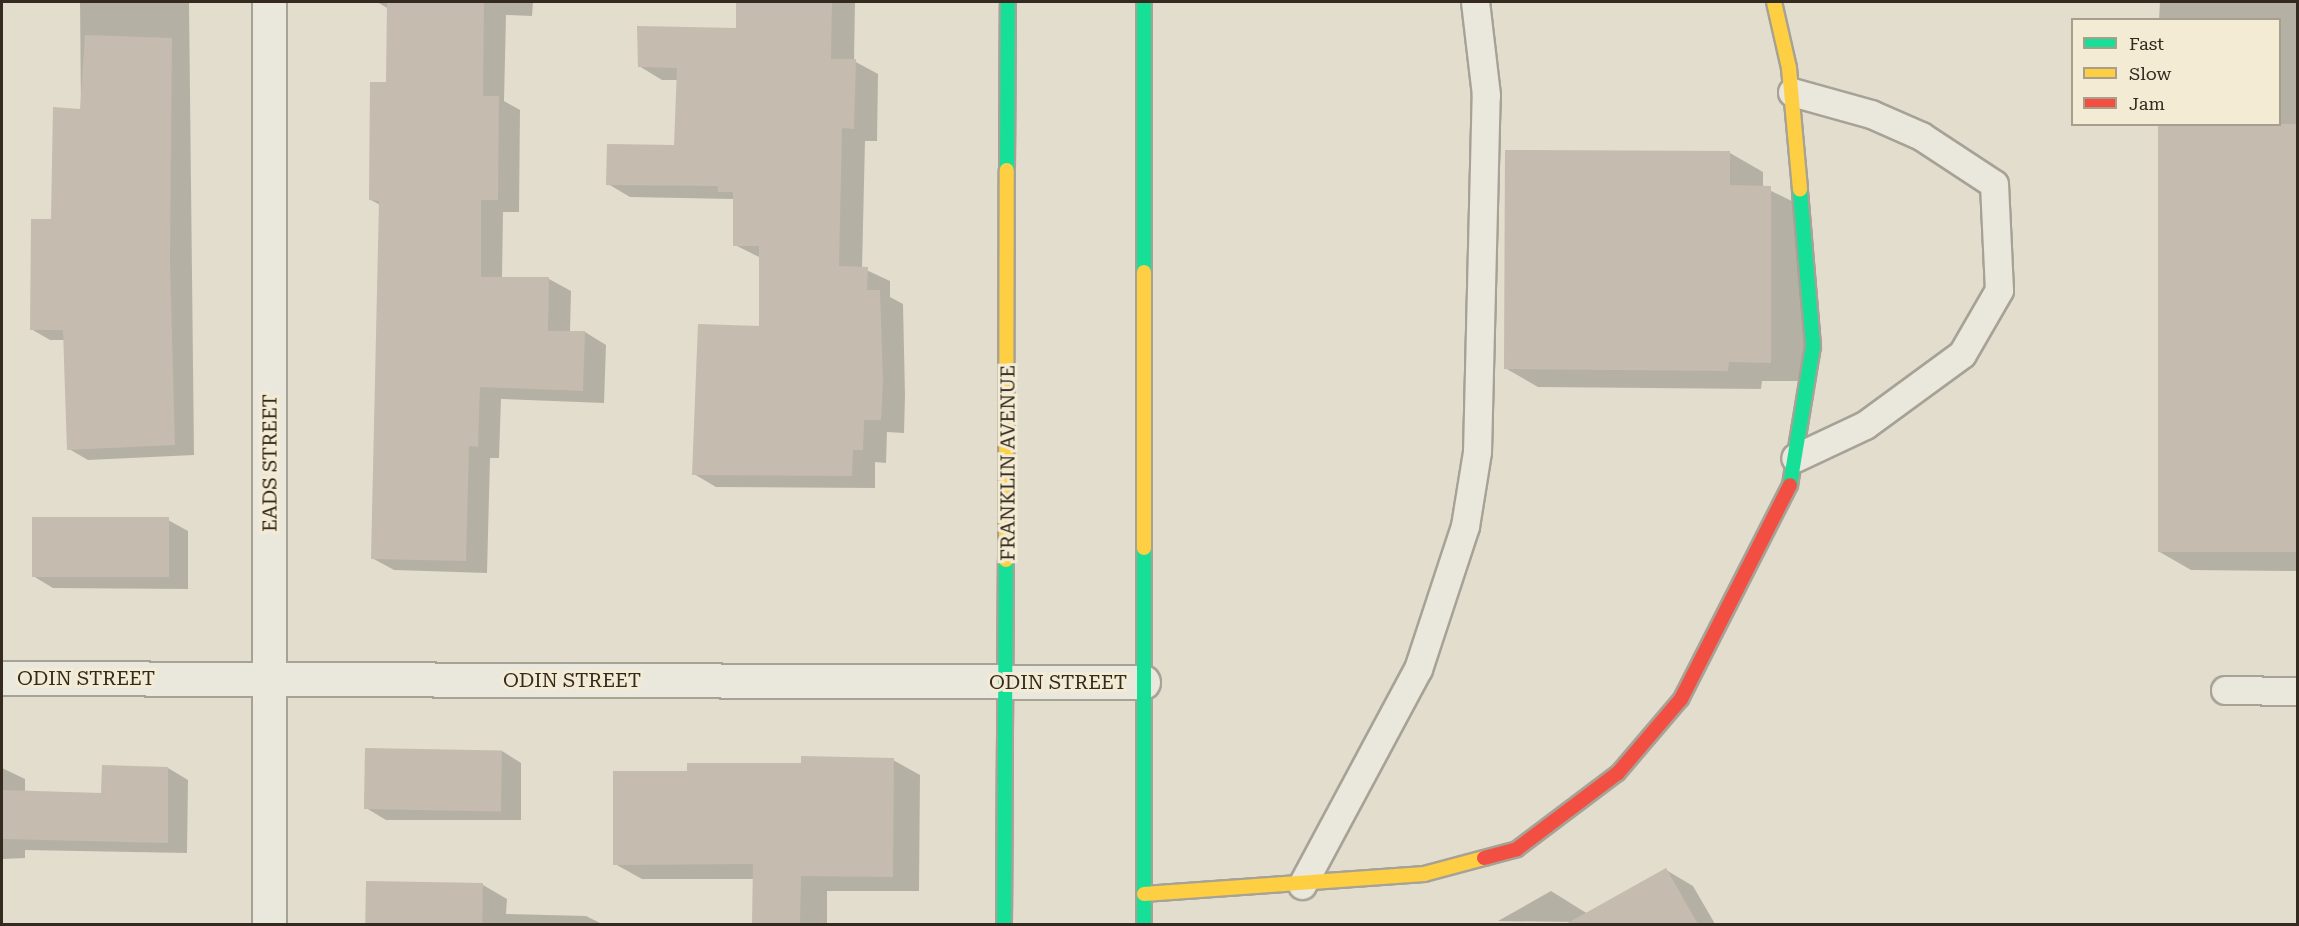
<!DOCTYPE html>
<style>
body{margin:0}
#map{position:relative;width:2299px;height:926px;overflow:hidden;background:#e2ddcd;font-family:"Roboto Serif",serif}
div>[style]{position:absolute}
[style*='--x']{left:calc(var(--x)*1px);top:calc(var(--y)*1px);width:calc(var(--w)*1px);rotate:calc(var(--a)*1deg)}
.shadow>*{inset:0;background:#0003}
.building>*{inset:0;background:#c5bbae;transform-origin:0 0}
.roads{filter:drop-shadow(2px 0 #a7a296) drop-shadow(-2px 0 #a7a296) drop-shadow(0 2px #a7a296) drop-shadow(0 -2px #a7a296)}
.lane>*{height:27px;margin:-13.5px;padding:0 13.5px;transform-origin:13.5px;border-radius:13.5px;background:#eae7dd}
.street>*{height:33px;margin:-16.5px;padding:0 16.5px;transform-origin:16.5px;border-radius:16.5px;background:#eae7dd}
.fast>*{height:14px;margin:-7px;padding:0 7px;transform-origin:7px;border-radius:7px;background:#16e098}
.slow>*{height:14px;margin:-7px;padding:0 7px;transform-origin:7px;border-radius:7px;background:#ffcf43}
.jam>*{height:14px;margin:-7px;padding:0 7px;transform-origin:7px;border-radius:7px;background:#f24e42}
span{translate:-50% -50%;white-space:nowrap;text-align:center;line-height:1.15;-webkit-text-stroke:6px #f3ebd3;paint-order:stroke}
.street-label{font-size:20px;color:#352a1f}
.frame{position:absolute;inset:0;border:3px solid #352a1f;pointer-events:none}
.legend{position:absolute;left:2071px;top:18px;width:210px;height:108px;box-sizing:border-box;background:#f3ebd3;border:2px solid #a79e8b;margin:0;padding:8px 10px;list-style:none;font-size:18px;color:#352a1f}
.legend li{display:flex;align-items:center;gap:12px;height:30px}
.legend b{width:30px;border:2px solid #a79e8b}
</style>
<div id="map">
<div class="shadow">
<div style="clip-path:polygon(80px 2px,189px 2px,194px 455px,88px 460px,69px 449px,65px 340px,50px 340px,31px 329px,81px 111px)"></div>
<div style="clip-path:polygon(377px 2px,533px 2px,532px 16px,506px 15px,504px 101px,520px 110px,519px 212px,503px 212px,502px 279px,549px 279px,571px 291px,570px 332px,585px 332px,606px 345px,604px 403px,501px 399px,499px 458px,490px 458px,487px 573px,394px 570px,372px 558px,380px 205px,371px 200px,388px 83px,389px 9px)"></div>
<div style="clip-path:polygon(738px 2px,855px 2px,854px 61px,878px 74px,877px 141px,865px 141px,862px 268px,890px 281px,890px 297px,903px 304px,905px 395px,904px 433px,887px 432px,886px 463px,875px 462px,875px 488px,716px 487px,694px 474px,760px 328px,761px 258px,735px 245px,733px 199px,630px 197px,608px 184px,676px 147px,678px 80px,662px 80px,639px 66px,737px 30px)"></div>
<div style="clip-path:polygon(2160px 2px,2298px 2px,2298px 571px,2191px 570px,2158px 551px,2280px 124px,2280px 20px,2159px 20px)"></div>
<div style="clip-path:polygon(1730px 153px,1763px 172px,1763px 187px,1804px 207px,1804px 381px,1762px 381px,1761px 389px,1538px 387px,1505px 368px)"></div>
<div style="clip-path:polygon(168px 520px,188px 531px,188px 589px,53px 588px,33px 576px)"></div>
<div style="clip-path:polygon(502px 751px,521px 763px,521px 820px,386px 820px,366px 808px)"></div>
<div style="clip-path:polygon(893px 760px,920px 775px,919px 891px,827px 891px,827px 924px,754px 924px,754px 879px,642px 879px,615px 864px,689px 772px)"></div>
<div style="clip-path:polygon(2px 768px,25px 779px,25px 792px,102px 794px,168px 768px,188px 780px,187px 853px,25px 850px,25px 858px,2px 859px)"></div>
<div style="clip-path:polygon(1666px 870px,1693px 886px,1715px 924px,1498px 921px,1551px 891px,1588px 914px)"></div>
<div style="clip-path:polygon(368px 883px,483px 885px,507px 899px,506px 914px,586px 916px,602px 924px,367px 924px)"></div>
</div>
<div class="building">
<div style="clip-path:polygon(387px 2px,484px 2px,483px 96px,499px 96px,498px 200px,481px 200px,481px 277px,549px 277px,548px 331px,585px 331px,583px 391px,480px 387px,478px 447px,469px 446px,466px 561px,371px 559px,379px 201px,369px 200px,370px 82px,386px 82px)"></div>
<div style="clip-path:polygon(736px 2px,832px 2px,831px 59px,856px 59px,854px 129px,842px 128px,839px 266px,868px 267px,867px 290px,880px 290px,883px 382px,881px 420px,864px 420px,863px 450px,853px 450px,852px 476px,692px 475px,698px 324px,759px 326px,759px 246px,733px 246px,733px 192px,718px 192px,718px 186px,606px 185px,607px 144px,674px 145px,677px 68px,638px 67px,637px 26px,736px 28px)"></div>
<div style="clip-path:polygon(85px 35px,172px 38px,170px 261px,175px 445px,67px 450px,63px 330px,30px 330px,31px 219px,51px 219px,53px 107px,80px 109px)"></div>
<div style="left:2158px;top:124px;width:140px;height:428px"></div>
<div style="clip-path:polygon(1505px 150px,1730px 151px,1730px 185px,1771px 186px,1771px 363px,1729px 362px,1728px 371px,1504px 369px)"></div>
<div style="left:32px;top:517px;width:137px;height:60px"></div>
<div style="left:365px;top:748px;width:137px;height:61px;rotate:1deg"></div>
<div style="clip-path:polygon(801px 756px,894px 758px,893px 877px,801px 876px,800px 924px,752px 924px,753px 864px,613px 865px,613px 771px,687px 771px,687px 763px,801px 763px)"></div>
<div style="clip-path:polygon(102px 765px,168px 767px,168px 843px,2px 839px,2px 790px,101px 793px)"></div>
<div style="clip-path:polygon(1666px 868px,1698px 924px,1566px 924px)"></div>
<div style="left:366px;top:881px;width:117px;height:43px;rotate:1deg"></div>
</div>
<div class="roads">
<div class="lane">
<div style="--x:1792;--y:92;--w:82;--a:15.6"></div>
<div style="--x:1871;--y:114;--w:55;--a:23.7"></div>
<div style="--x:1921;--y:136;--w:87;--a:33.3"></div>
<div style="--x:1994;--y:184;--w:106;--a:87.3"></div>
<div style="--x:1999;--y:290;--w:74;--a:120"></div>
<div style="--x:1962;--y:354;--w:120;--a:143.8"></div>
<div style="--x:1865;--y:425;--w:77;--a:154.8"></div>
<div style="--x:2225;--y:690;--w:73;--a:0.8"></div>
<div style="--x:1302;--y:885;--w:245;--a:-61.8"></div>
<div style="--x:1418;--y:669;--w:151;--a:-71.8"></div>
<div style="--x:1465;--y:526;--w:75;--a:-80.8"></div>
<div style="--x:1477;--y:452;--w:357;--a:-88.6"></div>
<div style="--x:1486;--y:95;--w:94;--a:-96.7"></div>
</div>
<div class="street">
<div style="--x:2;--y:678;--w:1141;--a:0.2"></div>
<div style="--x:269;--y:924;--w:922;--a:-90"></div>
</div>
<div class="fast">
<div style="--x:1144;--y:2;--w:270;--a:90"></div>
<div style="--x:1007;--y:170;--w:168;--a:-89.7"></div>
<div style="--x:1790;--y:485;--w:141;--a:-80.6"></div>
<div style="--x:1813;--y:346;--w:157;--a:-94.8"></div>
<div style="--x:1144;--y:548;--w:376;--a:90"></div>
<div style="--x:1004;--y:924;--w:364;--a:-89.7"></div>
</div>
<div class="slow">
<div style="--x:1774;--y:2;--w:68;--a:77.2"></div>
<div style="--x:1789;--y:68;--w:122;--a:84.8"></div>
<div style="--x:1144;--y:272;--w:276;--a:90"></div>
<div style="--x:1006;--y:560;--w:390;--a:-89.9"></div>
<div style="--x:1144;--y:894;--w:281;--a:-4.1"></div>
<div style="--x:1424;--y:874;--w:62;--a:-14.9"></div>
</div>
<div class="jam">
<div style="--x:1484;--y:858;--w:34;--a:-15"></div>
<div style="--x:1517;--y:849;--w:126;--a:-37"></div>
<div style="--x:1618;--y:773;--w:97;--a:-49.6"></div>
<div style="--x:1681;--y:699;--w:240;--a:-63"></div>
</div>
</div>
<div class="street-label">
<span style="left:270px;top:463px;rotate:-90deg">EADS STREET</span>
<span style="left:1008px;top:463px;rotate:-90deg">FRANKLIN AVENUE</span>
<span style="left:86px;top:678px">ODIN STREET</span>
<span style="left:572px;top:680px">ODIN STREET</span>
<span style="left:1058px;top:682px">ODIN STREET</span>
</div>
<div class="frame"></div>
<ul class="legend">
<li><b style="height:8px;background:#16e098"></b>Fast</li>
<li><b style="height:8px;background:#ffcf43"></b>Slow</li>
<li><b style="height:8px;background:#f24e42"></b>Jam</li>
</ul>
</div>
